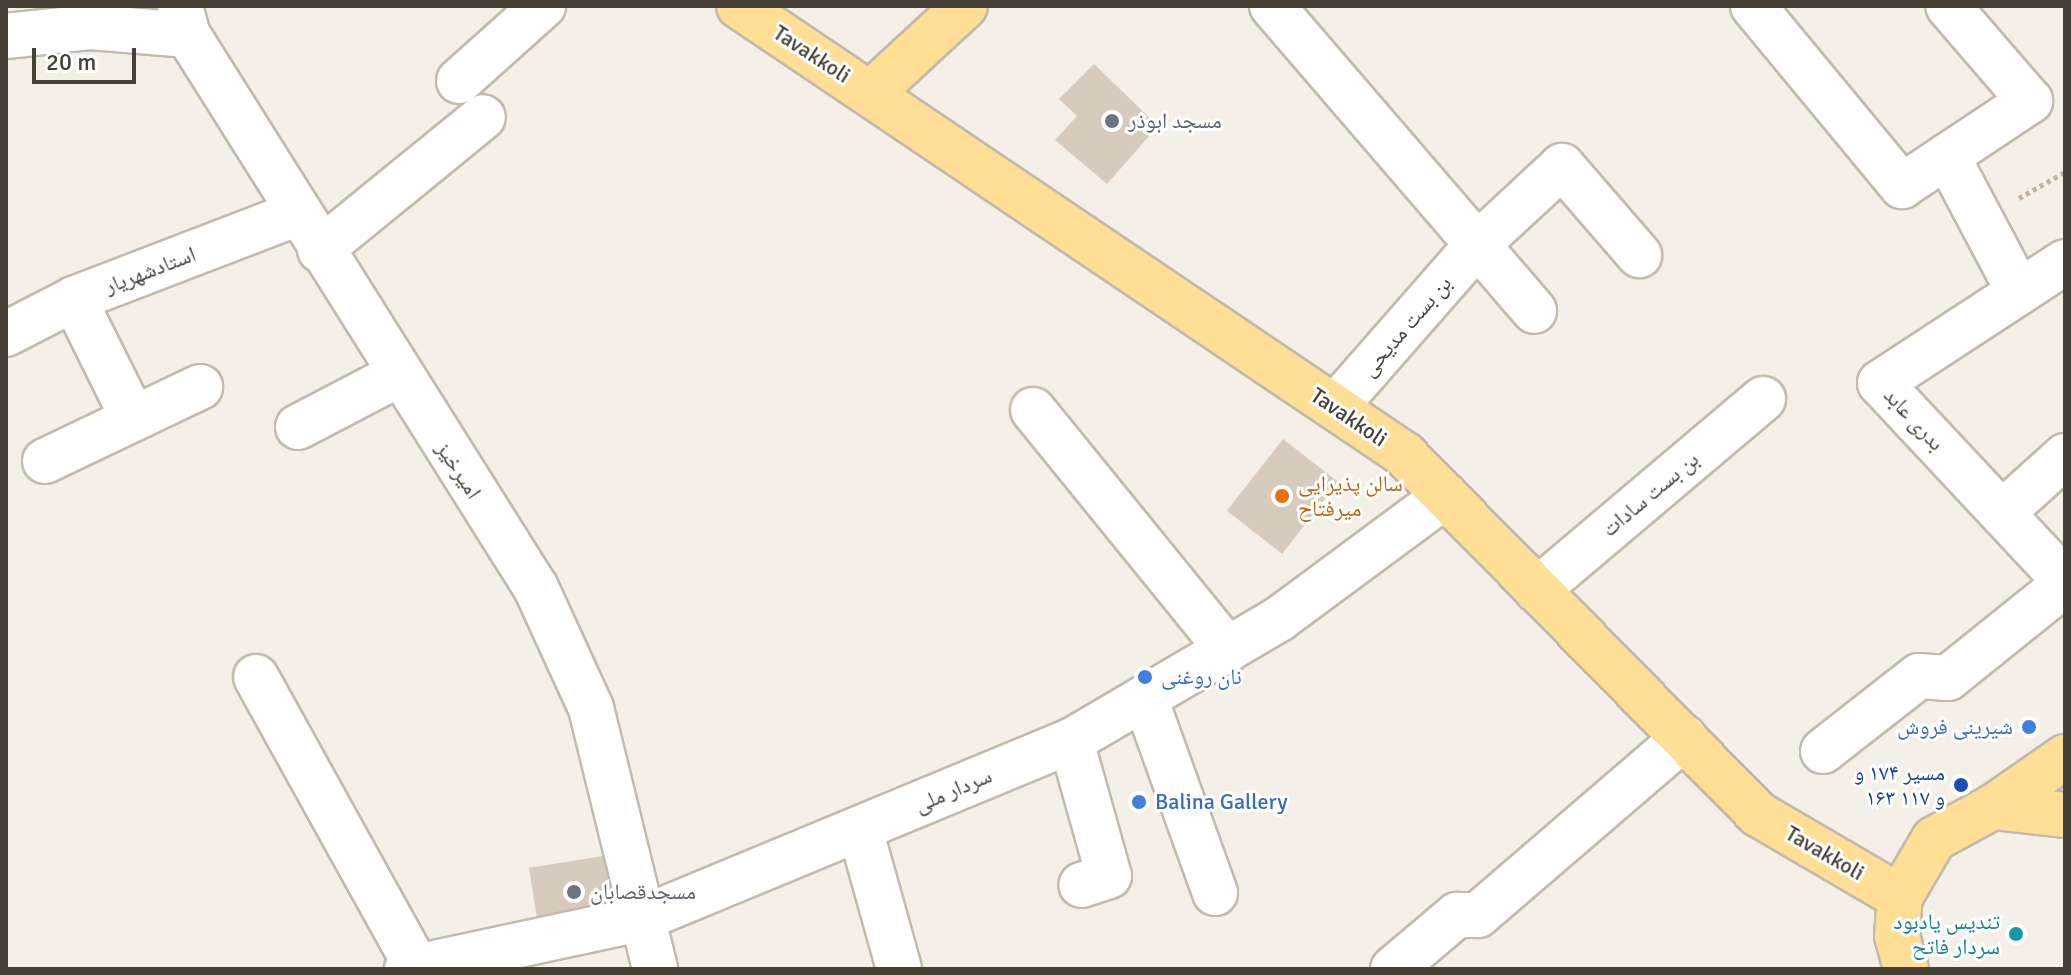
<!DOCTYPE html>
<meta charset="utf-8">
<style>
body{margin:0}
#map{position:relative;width:2071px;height:975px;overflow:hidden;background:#f4efe7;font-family:Signika,"Noto Naskh Arabic",sans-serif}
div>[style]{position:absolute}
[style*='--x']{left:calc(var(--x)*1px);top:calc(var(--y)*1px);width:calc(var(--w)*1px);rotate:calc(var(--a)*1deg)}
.building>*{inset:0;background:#d6cbbc;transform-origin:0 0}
.path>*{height:5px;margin-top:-2.5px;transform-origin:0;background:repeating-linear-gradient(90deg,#c2b39a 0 4px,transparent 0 8px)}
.roads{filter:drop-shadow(2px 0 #c2baac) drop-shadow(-2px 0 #c2baac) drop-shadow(0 2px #c2baac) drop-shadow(0 -2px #c2baac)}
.minor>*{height:44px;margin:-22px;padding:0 22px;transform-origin:22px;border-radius:22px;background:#fff}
.major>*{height:44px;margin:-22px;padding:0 22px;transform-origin:22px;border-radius:22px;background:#ffde95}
.dots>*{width:22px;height:22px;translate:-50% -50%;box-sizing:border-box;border:4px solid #fff;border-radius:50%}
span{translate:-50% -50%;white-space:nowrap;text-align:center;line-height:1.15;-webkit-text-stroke:6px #fff;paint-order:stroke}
.street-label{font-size:22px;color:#474036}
.worship-label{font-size:22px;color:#5b616d}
.left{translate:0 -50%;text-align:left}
.food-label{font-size:22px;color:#c56008}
.shop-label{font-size:22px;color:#366cbe}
.right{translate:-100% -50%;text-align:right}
.transit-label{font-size:22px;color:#164399}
.culture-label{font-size:22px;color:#0d838f}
.frame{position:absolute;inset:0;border:8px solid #474036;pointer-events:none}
.scale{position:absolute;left:32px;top:48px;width:104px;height:36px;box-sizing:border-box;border:4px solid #474036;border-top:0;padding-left:10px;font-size:24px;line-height:28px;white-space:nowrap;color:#474036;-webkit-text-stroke:6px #fff;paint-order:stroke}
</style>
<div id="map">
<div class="building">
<div style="clip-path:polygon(1094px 64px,1158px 126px,1107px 184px,1055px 140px,1077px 116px,1059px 99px)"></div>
<div style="left:1283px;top:439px;width:70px;height:91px;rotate:38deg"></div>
<div style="left:610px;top:855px;width:60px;height:82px;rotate:81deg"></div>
</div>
<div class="path">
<div style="--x:2019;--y:198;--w:53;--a:-29.5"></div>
</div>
<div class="roads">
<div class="minor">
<div style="--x:180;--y:6;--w:30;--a:75"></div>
<div style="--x:188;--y:35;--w:653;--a:57.82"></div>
<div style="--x:536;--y:588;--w:132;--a:65.4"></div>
<div style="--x:591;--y:708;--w:269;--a:76.2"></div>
<div style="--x:1272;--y:6;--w:402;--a:49.3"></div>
<div style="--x:1753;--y:6;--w:234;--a:50.4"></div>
<div style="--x:1902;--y:186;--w:154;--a:-33.6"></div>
<div style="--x:2030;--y:101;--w:125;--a:-130.8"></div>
<div style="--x:6;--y:36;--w:84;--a:-6.1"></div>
<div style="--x:90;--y:27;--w:98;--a:4.7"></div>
<div style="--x:459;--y:81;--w:113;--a:-41.8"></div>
<div style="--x:1947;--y:156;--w:154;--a:62.1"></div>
<div style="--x:320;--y:250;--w:210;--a:-39.2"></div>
<div style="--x:2065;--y:262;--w:221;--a:146.8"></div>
<div style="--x:1880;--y:383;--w:271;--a:46.9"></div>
<div style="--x:74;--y:299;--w:133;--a:63.6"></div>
<div style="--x:6;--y:334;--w:76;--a:-27.2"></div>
<div style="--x:74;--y:299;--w:240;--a:-21"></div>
<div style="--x:1335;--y:407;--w:215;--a:-48.8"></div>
<div style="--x:1477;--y:245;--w:116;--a:-42.9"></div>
<div style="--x:1562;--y:166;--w:118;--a:49.1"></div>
<div style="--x:1033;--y:410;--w:309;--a:50.9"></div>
<div style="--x:298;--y:427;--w:113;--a:-27.5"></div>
<div style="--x:45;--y:461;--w:172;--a:-25.5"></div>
<div style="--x:2002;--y:513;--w:85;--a:-42.1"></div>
<div style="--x:1537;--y:590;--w:296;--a:-40.2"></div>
<div style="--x:256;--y:677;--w:332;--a:61"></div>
<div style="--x:1146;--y:701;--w:204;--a:70.2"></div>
<div style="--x:1071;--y:741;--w:140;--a:74.3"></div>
<div style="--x:1109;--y:876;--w:29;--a:162"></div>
<div style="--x:1823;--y:751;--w:122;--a:-38"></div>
<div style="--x:1919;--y:676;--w:29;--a:4"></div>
<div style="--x:1948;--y:678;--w:150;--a:-38.8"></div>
<div style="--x:860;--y:829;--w:145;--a:74.4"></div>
<div style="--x:407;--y:969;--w:239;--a:-12.1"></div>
<div style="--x:641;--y:919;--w:465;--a:-22.5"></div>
<div style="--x:1071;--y:741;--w:241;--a:-30.4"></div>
<div style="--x:1279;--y:619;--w:207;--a:-36.5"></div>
<div style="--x:1393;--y:969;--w:84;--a:-40.2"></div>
<div style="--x:1457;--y:915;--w:21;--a:0"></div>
<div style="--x:1478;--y:915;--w:272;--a:-40.7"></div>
</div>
<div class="major">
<div style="--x:739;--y:6;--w:802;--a:33.97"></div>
<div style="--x:1404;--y:454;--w:505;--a:45.48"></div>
<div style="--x:1758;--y:814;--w:164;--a:30.3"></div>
<div style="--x:871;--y:93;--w:128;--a:-42.8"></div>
<div style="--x:1993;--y:807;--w:88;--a:-34.8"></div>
<div style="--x:1906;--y:969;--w:34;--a:-105"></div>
<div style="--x:1897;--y:936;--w:39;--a:-86"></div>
<div style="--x:1900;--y:897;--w:67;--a:-59.6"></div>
<div style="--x:1934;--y:839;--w:67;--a:-28.5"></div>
<div style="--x:1993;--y:807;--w:72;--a:6.3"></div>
</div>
</div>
<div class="dots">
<div style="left:1112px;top:121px;background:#6b7280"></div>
<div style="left:1282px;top:496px;background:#e8710a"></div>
<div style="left:1145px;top:677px;background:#3f7fe0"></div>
<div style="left:2029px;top:727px;background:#3f7fe0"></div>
<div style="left:1961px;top:785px;background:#1a4fb4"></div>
<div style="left:1139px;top:802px;background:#3f7fe0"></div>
<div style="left:574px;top:892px;background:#6b7280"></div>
<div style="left:2016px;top:934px;background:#0f9aa8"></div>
</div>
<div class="street-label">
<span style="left:812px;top:54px;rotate:33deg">Tavakkoli</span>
<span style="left:150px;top:270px;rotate:-21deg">استادشهریار</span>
<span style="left:1406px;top:326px;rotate:-49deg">بن بست مدیحی</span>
<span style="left:1349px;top:417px;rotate:34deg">Tavakkoli</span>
<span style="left:1914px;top:419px;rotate:47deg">بدری عابد</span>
<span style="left:459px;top:470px;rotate:57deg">امیرخیز</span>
<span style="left:1650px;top:494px;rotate:-40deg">بن بست سادات</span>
<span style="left:953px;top:790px;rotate:-23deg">سردار ملی</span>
<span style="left:1825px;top:853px;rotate:30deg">Tavakkoli</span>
</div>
<div class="worship-label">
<span class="left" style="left:1128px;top:121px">مسجد ابوذر</span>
<span class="left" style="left:590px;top:892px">مسجدقصابان</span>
</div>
<div class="food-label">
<span class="left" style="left:1298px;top:496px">سالن پذیرایی<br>میرفتاح</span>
</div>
<div class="shop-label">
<span class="left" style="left:1161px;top:677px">نان روغنی</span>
<span class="right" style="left:2013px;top:727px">شیرینی فروش</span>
<span class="left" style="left:1155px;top:802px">Balina Gallery</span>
</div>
<div class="transit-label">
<span class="right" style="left:1945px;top:785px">مسیر ۱۷۴ و<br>۱۶۳ و ۱۱۷</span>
</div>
<div class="culture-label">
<span class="right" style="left:2000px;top:934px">تندیس یادبود<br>سردار فاتح</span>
</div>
<div class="frame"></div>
<div class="scale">20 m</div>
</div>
